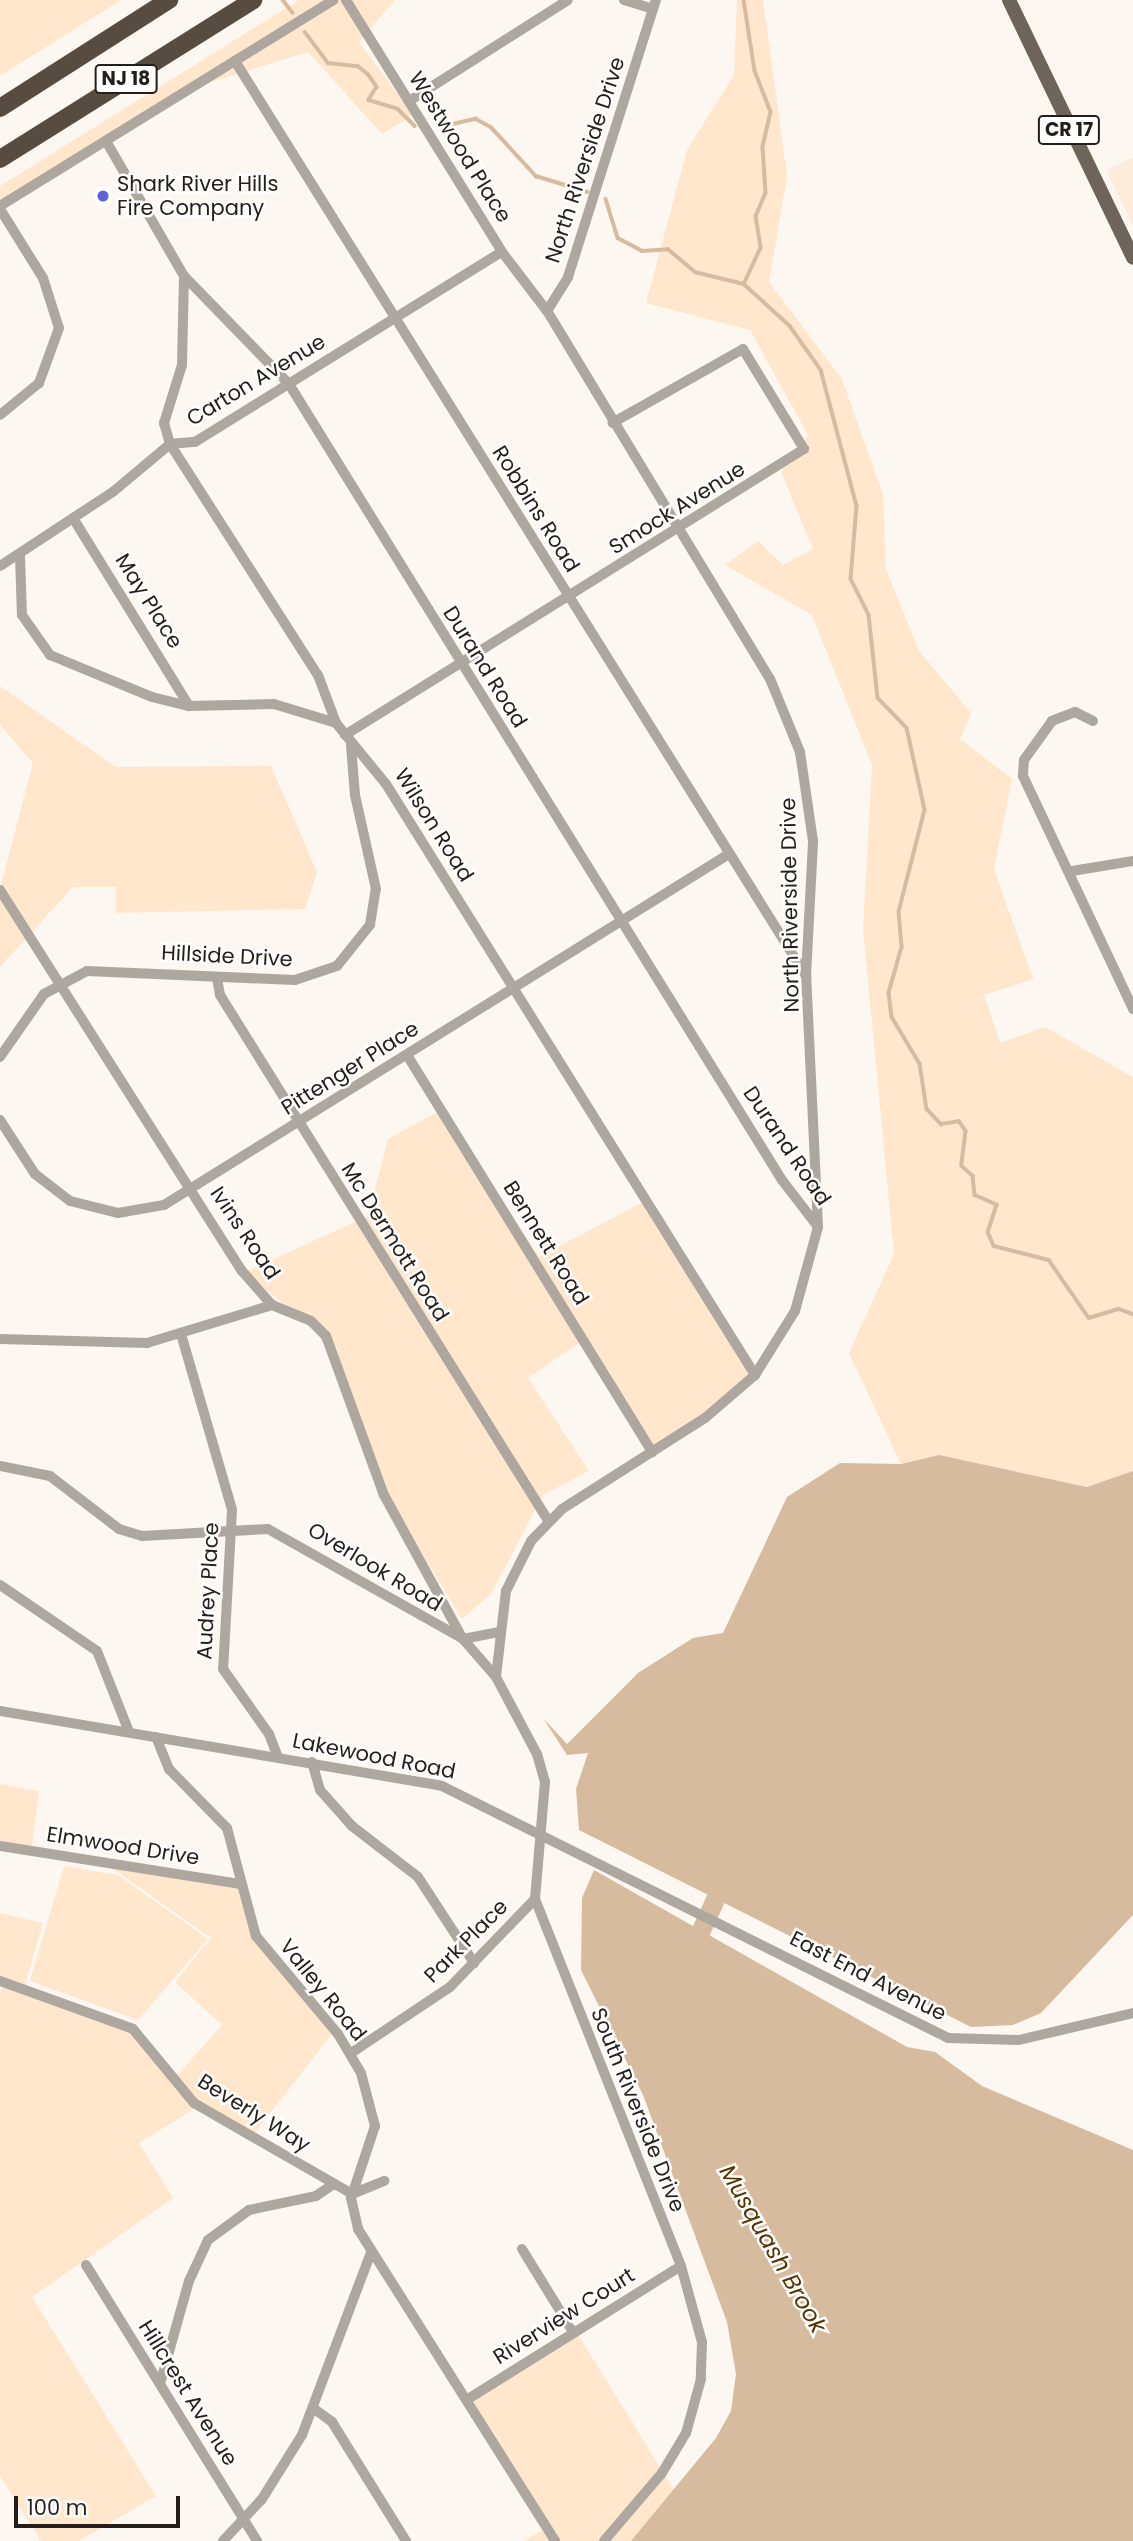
<!DOCTYPE html>
<style>
body{margin:0}
#map{position:relative;width:1133px;height:2541px;overflow:hidden;background:#fdf7f1;font-family:Poppins,sans-serif}
div>[style]{position:absolute}
[style*='--x']{left:calc(var(--x)*1px);top:calc(var(--y)*1px);width:calc(var(--w)*1px);rotate:calc(var(--a)*1deg)}
.built>*{inset:0;background:#fdecdc}
.green>*{inset:0;background:#ffe7ce}
.water>*{inset:0;background:#d6bb9f}
.stream>*{height:3.5px;margin:-1.75px;padding:0 1.75px;transform-origin:1.75px;border-radius:1.75px;background:#d6bb9f}
.river>*{height:19px;margin:-9.5px;padding:0 9.5px;transform-origin:9.5px;border-radius:9.5px;background:#d6bb9f}
.minor>*{height:10px;margin:-5px;padding:0 5px;transform-origin:5px;border-radius:5px;background:#ada7a0}
.major>*{height:14px;margin:-7px;padding:0 7px;transform-origin:7px;border-radius:7px;background:#6e6459}
.highway>*{height:18px;margin:-9px;padding:0 9px;transform-origin:9px;border-radius:9px;background:#584c40}
.dots>*{width:19px;height:19px;translate:-50% -50%;box-sizing:border-box;border:4px solid #fff;border-radius:50%}
span{translate:-50% -50%;white-space:nowrap;text-align:center;line-height:1.15;-webkit-text-stroke:5px #fff;paint-order:stroke}
.shield-label span{padding:2px 5px;background:#fff;border:2px solid;border-radius:5px;-webkit-text-stroke-width:0}
.shield-label{font-size:19px;color:#231e19;font-weight:700}
.street-label{font-size:21px;color:#231e19}
.poi-label{font-size:21px;color:#231e19}
.left{translate:0 -50%;text-align:left}
.water-label{font-size:23px;color:#573300;font-style:italic}
.scale{position:absolute;left:14px;top:2496px;width:166px;height:32px;box-sizing:border-box;border:4px solid #231e19;border-top:0;padding-left:9px;font-size:21px;line-height:24px;white-space:nowrap;color:#231e19;-webkit-text-stroke:5px #fff;paint-order:stroke}
</style>
<div id="map">
<div class="built">
<div style="clip-path:polygon(1133px 157px,1133px 226px,1106px 170px)"></div>
</div>
<div class="green">
<div style="clip-path:polygon(0 0,121px 0,0 76px)"></div>
<div style="clip-path:polygon(299px 0,395px 0,359px 42px,413px 115px,382px 134px,308px 52px,189px 89px,0 205px,0 186px)"></div>
<div style="clip-path:polygon(737px 0,763px 0,787px 176px,769px 282px,842px 379px,883px 495px,886px 569px,919px 651px,971px 713px,960px 739px,1012px 779px,994px 869px,1033px 979px,984px 995px,1000px 1043px,1045px 1027px,1133px 1077px,1133px 1471px,1087px 1487px,939px 1455px,901px 1464px,849px 1353px,894px 1254px,863px 929px,872px 765px,812px 615px,725px 565px,758px 541px,783px 565px,813px 549px,781px 472px,808px 435px,750px 330px,646px 303px,687px 150px,734px 75px)"></div>
<div style="clip-path:polygon(0 686px,116px 767px,271px 766px,317px 872px,305px 909px,116px 913px,116px 887px,73px 887px,0 967px,0 888px,33px 763px,0 725px)"></div>
<div style="clip-path:polygon(443px 1109px,539px 1257px,643px 1202px,754px 1377px,654px 1451px,583px 1340px,528px 1378px,589px 1471px,543px 1495px,491px 1594px,462px 1619px,374px 1475px,336px 1347px,245px 1272px,368px 1216px,388px 1139px)"></div>
<div style="clip-path:polygon(0 1784px,39px 1791px,31px 1853px,0 1851px)"></div>
<div style="clip-path:polygon(106px 1864px,241px 1884px,261px 1945px,334px 2031px,251px 2138px,199px 2106px,139px 2143px,173px 2198px,32px 2297px,156px 2496px,79px 2541px,41px 2541px,0 2476px,0 1992px,7px 1982px,0 1975px,0 1913px,43px 1923px,24px 1988px,135px 2031px,173px 2080px,222px 2025px,175px 1982px,211px 1938px)"></div>
<div style="clip-path:polygon(64px 1866px,118px 1875px,208px 1939px,138px 2020px,30px 1981px)"></div>
<div style="clip-path:polygon(577px 2333px,682px 2503px,650px 2541px,524px 2541px,542px 2530px,465px 2404px)"></div>
</div>
<div class="water">
<div style="clip-path:polygon(939px 1455px,1087px 1487px,1133px 1471px,1133px 1915px,1041px 2013px,1013px 2025px,971px 2027px,579px 1830px,576px 1789px,588px 1753px,567px 1755px,543px 1718px,567px 1744px,638px 1673px,693px 1638px,723px 1633px,787px 1497px,840px 1463px,901px 1464px)"></div>
<div style="clip-path:polygon(594px 1870px,907px 2047px,935px 2052px,982px 2086px,1133px 2150px,1133px 2541px,631px 2541px,716px 2438px,731px 2411px,736px 2374px,727px 2322px,643px 2095px,581px 1970px,582px 1898px)"></div>
</div>
<div class="stream">
<div style="--x:283;--y:0;--w:16;--a:52"></div>
<div style="--x:744;--y:0;--w:72;--a:81.2"></div>
<div style="--x:755;--y:71;--w:44;--a:68.7"></div>
<div style="--x:771;--y:112;--w:36;--a:103"></div>
<div style="--x:763;--y:147;--w:46;--a:86.3"></div>
<div style="--x:766;--y:193;--w:25;--a:113"></div>
<div style="--x:756;--y:216;--w:32;--a:81"></div>
<div style="--x:761;--y:248;--w:40;--a:115"></div>
<div style="--x:305;--y:32;--w:39;--a:53"></div>
<div style="--x:328;--y:63;--w:30;--a:6"></div>
<div style="--x:358;--y:66;--w:13;--a:39"></div>
<div style="--x:368;--y:74;--w:16;--a:55"></div>
<div style="--x:377;--y:87;--w:15;--a:122"></div>
<div style="--x:369;--y:100;--w:30;--a:17"></div>
<div style="--x:398;--y:109;--w:24;--a:45"></div>
<div style="--x:440;--y:127;--w:37;--a:-13"></div>
<div style="--x:476;--y:119;--w:17;--a:28"></div>
<div style="--x:491;--y:127;--w:67;--a:47.4"></div>
<div style="--x:536;--y:176;--w:54;--a:17.1"></div>
<div style="--x:606;--y:199;--w:41;--a:72.9"></div>
<div style="--x:618;--y:238;--w:27;--a:28"></div>
<div style="--x:642;--y:251;--w:26;--a:-4"></div>
<div style="--x:668;--y:249;--w:35;--a:40"></div>
<div style="--x:695;--y:272;--w:50;--a:13.8"></div>
<div style="--x:744;--y:284;--w:62;--a:42.4"></div>
<div style="--x:790;--y:326;--w:54;--a:54.8"></div>
<div style="--x:821;--y:370;--w:141;--a:75.2"></div>
<div style="--x:857;--y:506;--w:73;--a:94.7"></div>
<div style="--x:851;--y:579;--w:40;--a:63.4"></div>
<div style="--x:869;--y:615;--w:83;--a:83.8"></div>
<div style="--x:878;--y:698;--w:42;--a:46"></div>
<div style="--x:907;--y:728;--w:84;--a:77.6"></div>
<div style="--x:925;--y:810;--w:105;--a:104.3"></div>
<div style="--x:899;--y:912;--w:35;--a:85"></div>
<div style="--x:902;--y:947;--w:48;--a:105.8"></div>
<div style="--x:889;--y:993;--w:24;--a:83"></div>
<div style="--x:892;--y:1017;--w:55;--a:59.2"></div>
<div style="--x:920;--y:1064;--w:46;--a:81.2"></div>
<div style="--x:927;--y:1109;--w:21;--a:47"></div>
<div style="--x:941;--y:1124;--w:18;--a:-9"></div>
<div style="--x:959;--y:1121;--w:12;--a:55"></div>
<div style="--x:966;--y:1131;--w:35;--a:97"></div>
<div style="--x:962;--y:1166;--w:15;--a:42"></div>
<div style="--x:973;--y:1176;--w:19;--a:84"></div>
<div style="--x:975;--y:1195;--w:24;--a:24"></div>
<div style="--x:997;--y:1205;--w:28;--a:108"></div>
<div style="--x:988;--y:1232;--w:15;--a:67"></div>
<div style="--x:994;--y:1246;--w:57;--a:14.3"></div>
<div style="--x:1049;--y:1260;--w:70;--a:55.4"></div>
<div style="--x:1089;--y:1318;--w:31;--a:-17"></div>
<div style="--x:1119;--y:1309;--w:15;--a:20"></div>
</div>
<div class="river">
<div style="--x:691;--y:1952;--w:85;--a:-65.6"></div>
</div>
<div class="minor">
<div style="--x:346;--y:0;--w:296;--a:58.2"></div>
<div style="--x:502;--y:252;--w:74;--a:52.7"></div>
<div style="--x:624;--y:0;--w:30;--a:17"></div>
<div style="--x:235;--y:61;--w:1079;--a:58.03"></div>
<div style="--x:409;--y:101;--w:188;--a:-32.4"></div>
<div style="--x:106;--y:141;--w:156;--a:60"></div>
<div style="--x:184;--y:276;--w:151;--a:45.8"></div>
<div style="--x:289;--y:384;--w:936;--a:58.23"></div>
<div style="--x:782;--y:1180;--w:59;--a:52.5"></div>
<div style="--x:0;--y:206;--w:392;--a:-31.7"></div>
<div style="--x:0;--y:209;--w:81;--a:58.1"></div>
<div style="--x:43;--y:278;--w:52;--a:72.3"></div>
<div style="--x:59;--y:328;--w:59;--a:110"></div>
<div style="--x:39;--y:383;--w:50;--a:140.6"></div>
<div style="--x:184;--y:276;--w:89;--a:91.3"></div>
<div style="--x:182;--y:365;--w:61;--a:107.2"></div>
<div style="--x:164;--y:423;--w:22;--a:74"></div>
<div style="--x:170;--y:444;--w:274;--a:57.4"></div>
<div style="--x:318;--y:675;--w:51;--a:69.4"></div>
<div style="--x:336;--y:723;--w:79;--a:50.7"></div>
<div style="--x:386;--y:784;--w:697;--a:58.02"></div>
<div style="--x:73;--y:518;--w:221;--a:58.3"></div>
<div style="--x:20;--y:556;--w:59;--a:88.1"></div>
<div style="--x:22;--y:615;--w:49;--a:55"></div>
<div style="--x:50;--y:655;--w:110;--a:22.4"></div>
<div style="--x:152;--y:697;--w:38;--a:14"></div>
<div style="--x:189;--y:706;--w:85;--a:-1.3"></div>
<div style="--x:274;--y:704;--w:65;--a:17"></div>
<div style="--x:0;--y:566;--w:136;--a:-33.3"></div>
<div style="--x:114;--y:491;--w:73;--a:-40"></div>
<div style="--x:170;--y:444;--w:25;--a:-5"></div>
<div style="--x:195;--y:442;--w:361;--a:-31.8"></div>
<div style="--x:1093;--y:721;--w:20;--a:-153"></div>
<div style="--x:1075;--y:712;--w:25;--a:159"></div>
<div style="--x:1052;--y:721;--w:48;--a:125.7"></div>
<div style="--x:1024;--y:760;--w:16;--a:94"></div>
<div style="--x:1023;--y:776;--w:258;--a:64.7"></div>
<div style="--x:345;--y:735;--w:541;--a:-31.93"></div>
<div style="--x:804;--y:449;--w:117;--a:-121.4"></div>
<div style="--x:743;--y:349;--w:150;--a:150.5"></div>
<div style="--x:1072;--y:871;--w:62;--a:-9.3"></div>
<div style="--x:0;--y:890;--w:451;--a:57.6"></div>
<div style="--x:242;--y:1271;--w:45;--a:48.6"></div>
<div style="--x:272;--y:1305;--w:42;--a:22.3"></div>
<div style="--x:311;--y:1321;--w:21;--a:45"></div>
<div style="--x:326;--y:1336;--w:169;--a:70"></div>
<div style="--x:384;--y:1495;--w:164;--a:61.3"></div>
<div style="--x:463;--y:1639;--w:50;--a:49"></div>
<div style="--x:496;--y:1677;--w:87;--a:62"></div>
<div style="--x:537;--y:1754;--w:29;--a:74"></div>
<div style="--x:545;--y:1782;--w:117;--a:94.9"></div>
<div style="--x:535;--y:1899;--w:395;--a:68.3"></div>
<div style="--x:681;--y:2266;--w:79;--a:74.6"></div>
<div style="--x:702;--y:2342;--w:37;--a:92"></div>
<div style="--x:701;--y:2379;--w:56;--a:105.5"></div>
<div style="--x:686;--y:2433;--w:47;--a:121"></div>
<div style="--x:662;--y:2473;--w:89;--a:130.5"></div>
<div style="--x:217;--y:978;--w:17;--a:80"></div>
<div style="--x:220;--y:995;--w:621;--a:58.02"></div>
<div style="--x:407;--y:1055;--w:467;--a:58.3"></div>
<div style="--x:0;--y:1057;--w:77;--a:-55.1"></div>
<div style="--x:44;--y:994;--w:49;--a:-28.1"></div>
<div style="--x:87;--y:971;--w:208;--a:2.5"></div>
<div style="--x:295;--y:980;--w:44;--a:-18.4"></div>
<div style="--x:337;--y:966;--w:53;--a:-51.2"></div>
<div style="--x:370;--y:925;--w:36;--a:-81"></div>
<div style="--x:376;--y:889;--w:96;--a:-102.6"></div>
<div style="--x:355;--y:795;--w:50;--a:-94.6"></div>
<div style="--x:0;--y:1120;--w:64;--a:57.1"></div>
<div style="--x:35;--y:1174;--w:44;--a:37.6"></div>
<div style="--x:70;--y:1201;--w:49;--a:14"></div>
<div style="--x:118;--y:1213;--w:47;--a:-9.9"></div>
<div style="--x:164;--y:1205;--w:665;--a:-31.85"></div>
<div style="--x:181;--y:1334;--w:183;--a:73.8"></div>
<div style="--x:232;--y:1510;--w:159;--a:93.2"></div>
<div style="--x:223;--y:1669;--w:80;--a:54.7"></div>
<div style="--x:269;--y:1734;--w:25;--a:69"></div>
<div style="--x:0;--y:1339;--w:147;--a:1.6"></div>
<div style="--x:147;--y:1343;--w:131;--a:-16.9"></div>
<div style="--x:0;--y:1466;--w:51;--a:11.3"></div>
<div style="--x:50;--y:1476;--w:87;--a:37.5"></div>
<div style="--x:119;--y:1529;--w:24;--a:17"></div>
<div style="--x:142;--y:1536;--w:126;--a:-3.2"></div>
<div style="--x:268;--y:1529;--w:224;--a:29.4"></div>
<div style="--x:463;--y:1639;--w:36;--a:-11"></div>
<div style="--x:0;--y:1585;--w:117;--a:34.2"></div>
<div style="--x:97;--y:1651;--w:87;--a:68.4"></div>
<div style="--x:496;--y:1677;--w:87;--a:-83.4"></div>
<div style="--x:506;--y:1591;--w:56;--a:-63.4"></div>
<div style="--x:531;--y:1541;--w:45;--a:-45.9"></div>
<div style="--x:562;--y:1509;--w:169;--a:-32.5"></div>
<div style="--x:705;--y:1418;--w:66;--a:-40.7"></div>
<div style="--x:755;--y:1375;--w:75;--a:-58"></div>
<div style="--x:795;--y:1311;--w:87;--a:-74.7"></div>
<div style="--x:818;--y:1227;--w:251;--a:-92.7"></div>
<div style="--x:806;--y:976;--w:135;--a:-87"></div>
<div style="--x:813;--y:841;--w:90;--a:-98.3"></div>
<div style="--x:800;--y:752;--w:79;--a:-112.3"></div>
<div style="--x:770;--y:679;--w:430;--a:-121.2"></div>
<div style="--x:547;--y:311;--w:40;--a:-58"></div>
<div style="--x:568;--y:277;--w:291;--a:-72.4"></div>
<div style="--x:0;--y:1711;--w:448;--a:9.6"></div>
<div style="--x:442;--y:1786;--w:565;--a:26.47"></div>
<div style="--x:948;--y:2038;--w:71;--a:1.6"></div>
<div style="--x:1019;--y:2040;--w:117;--a:-13.3"></div>
<div style="--x:156;--y:1737;--w:35;--a:68"></div>
<div style="--x:169;--y:1769;--w:83;--a:45.5"></div>
<div style="--x:227;--y:1828;--w:112;--a:75"></div>
<div style="--x:256;--y:1936;--w:128;--a:50.1"></div>
<div style="--x:338;--y:2034;--w:45;--a:59.5"></div>
<div style="--x:361;--y:2073;--w:55;--a:75.2"></div>
<div style="--x:375;--y:2126;--w:76;--a:108.4"></div>
<div style="--x:351;--y:2198;--w:32;--a:77"></div>
<div style="--x:358;--y:2229;--w:369;--a:57.7"></div>
<div style="--x:312;--y:1762;--w:29;--a:74"></div>
<div style="--x:320;--y:1790;--w:48;--a:48.4"></div>
<div style="--x:352;--y:1826;--w:83;--a:37.7"></div>
<div style="--x:418;--y:1877;--w:103;--a:56.9"></div>
<div style="--x:0;--y:1846;--w:244;--a:9"></div>
<div style="--x:0;--y:1981;--w:141;--a:19.8"></div>
<div style="--x:133;--y:2029;--w:96;--a:50.5"></div>
<div style="--x:194;--y:2103;--w:182;--a:29.9"></div>
<div style="--x:352;--y:2194;--w:35;--a:-22"></div>
<div style="--x:351;--y:2053;--w:119;--a:-33.7"></div>
<div style="--x:450;--y:1987;--w:122;--a:-46"></div>
<div style="--x:522;--y:2249;--w:97;--a:58.4"></div>
<div style="--x:86;--y:2265;--w:325;--a:58.2"></div>
<div style="--x:160;--y:2384;--w:107;--a:-74.3"></div>
<div style="--x:189;--y:2281;--w:45;--a:-65.1"></div>
<div style="--x:208;--y:2240;--w:51;--a:-36.2"></div>
<div style="--x:249;--y:2210;--w:68;--a:-11.8"></div>
<div style="--x:316;--y:2196;--w:22;--a:-34"></div>
<div style="--x:468;--y:2399;--w:251;--a:-32"></div>
<div style="--x:313;--y:2408;--w:24;--a:36"></div>
<div style="--x:332;--y:2422;--w:140;--a:58.1"></div>
<div style="--x:223;--y:2541;--w:57;--a:-47.1"></div>
<div style="--x:262;--y:2499;--w:75;--a:-58"></div>
<div style="--x:302;--y:2435;--w:196;--a:-69.3"></div>
</div>
<div class="major">
<div style="--x:1009;--y:0;--w:286;--a:64.3"></div>
</div>
<div class="highway">
<div style="--x:0;--y:108;--w:201;--a:-32.6"></div>
<div style="--x:0;--y:159;--w:299;--a:-32.1"></div>
</div>
<div class="dots">
<div style="left:103px;top:196px;background:#6062da"></div>
</div>
<div class="shield-label">
<span style="left:126px;top:79px">NJ 18</span>
<span style="left:1069px;top:130px">CR 17</span>
</div>
<div class="street-label">
<span style="left:460px;top:147px;rotate:58deg">Westwood Place</span>
<span style="left:585px;top:160px;rotate:-72deg">North Riverside Drive</span>
<span style="left:256px;top:380px;rotate:-31deg">Carton Avenue</span>
<span style="left:677px;top:508px;rotate:-32deg">Smock Avenue</span>
<span style="left:536px;top:509px;rotate:58deg">Robbins Road</span>
<span style="left:149px;top:601px;rotate:58deg">May Place</span>
<span style="left:485px;top:667px;rotate:58deg">Durand Road</span>
<span style="left:434px;top:825px;rotate:58deg">Wilson Road</span>
<span style="left:790px;top:905px;rotate:-91deg">North Riverside Drive</span>
<span style="left:227px;top:956px;rotate:3deg">Hillside Drive</span>
<span style="left:350px;top:1068px;rotate:-32deg">Pittenger Place</span>
<span style="left:787px;top:1146px;rotate:56deg">Durand Road</span>
<span style="left:245px;top:1233px;rotate:56deg">Ivins Road</span>
<span style="left:395px;top:1242px;rotate:58deg">Mc Dermott Road</span>
<span style="left:546px;top:1243px;rotate:58deg">Bennett Road</span>
<span style="left:375px;top:1567px;rotate:31deg">Overlook Road</span>
<span style="left:208px;top:1591px;rotate:-87deg">Audrey Place</span>
<span style="left:374px;top:1756px;rotate:11deg">Lakewood Road</span>
<span style="left:123px;top:1846px;rotate:9deg">Elmwood Drive</span>
<span style="left:466px;top:1941px;rotate:-45deg">Park Place</span>
<span style="left:868px;top:1976px;rotate:27deg">East End Avenue</span>
<span style="left:323px;top:1990px;rotate:51deg">Valley Road</span>
<span style="left:638px;top:2110px;rotate:68deg">South Riverside Drive</span>
<span style="left:254px;top:2113px;rotate:32deg">Beverly Way</span>
<span style="left:564px;top:2316px;rotate:-32deg">Riverview Court</span>
<span style="left:188px;top:2393px;rotate:58deg">Hillcrest Avenue</span>
</div>
<div class="poi-label">
<span class="left" style="left:117px;top:196px">Shark River Hills<br>Fire Company</span>
</div>
<div class="water-label">
<span style="left:773px;top:2249px;rotate:60deg">Musquash Brook</span>
</div>
<div class="scale">100 m</div>
</div>
